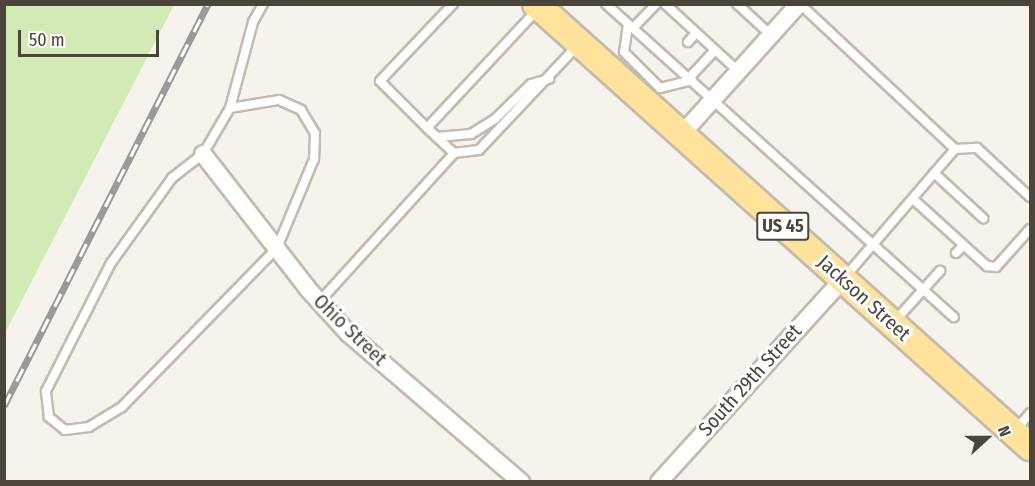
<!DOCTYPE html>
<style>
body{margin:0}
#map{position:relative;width:1035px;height:486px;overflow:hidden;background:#f6f3ec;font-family:"Fira Sans Condensed",sans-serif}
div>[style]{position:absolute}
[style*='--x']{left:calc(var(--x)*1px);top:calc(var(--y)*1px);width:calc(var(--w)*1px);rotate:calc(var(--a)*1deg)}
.green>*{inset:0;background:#d2eab5}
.roads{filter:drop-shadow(2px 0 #c2bbae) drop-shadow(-2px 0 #c2bbae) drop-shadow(0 2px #c2bbae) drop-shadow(0 -2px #c2bbae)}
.lane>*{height:8px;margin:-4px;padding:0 4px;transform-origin:4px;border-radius:4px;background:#fff}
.street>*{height:16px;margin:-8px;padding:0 8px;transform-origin:8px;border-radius:8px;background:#fff}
.primary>*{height:26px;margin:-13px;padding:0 13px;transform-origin:13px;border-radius:13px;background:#ffe39c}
.rail>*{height:7px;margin-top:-3.5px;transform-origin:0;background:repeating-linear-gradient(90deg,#fff 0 14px,#9a9a9a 0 28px);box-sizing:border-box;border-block:2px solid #9a9a9a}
span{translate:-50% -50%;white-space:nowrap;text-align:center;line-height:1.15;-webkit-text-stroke:6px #fff;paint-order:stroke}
.shield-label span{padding:2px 4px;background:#fff;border:2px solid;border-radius:4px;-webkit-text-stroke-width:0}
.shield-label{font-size:18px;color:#4b4439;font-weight:700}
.street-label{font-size:20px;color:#4b4439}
.frame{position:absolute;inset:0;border:6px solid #4b4439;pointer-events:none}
.north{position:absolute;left:957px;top:408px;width:60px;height:60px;-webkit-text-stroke:4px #fff;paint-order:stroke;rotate:69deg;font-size:16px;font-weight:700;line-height:24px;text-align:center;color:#4b4439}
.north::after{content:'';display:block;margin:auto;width:21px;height:27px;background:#4b4439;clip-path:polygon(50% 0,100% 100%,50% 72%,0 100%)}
.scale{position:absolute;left:18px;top:30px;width:141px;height:27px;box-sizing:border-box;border:3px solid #4b4439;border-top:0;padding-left:8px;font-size:18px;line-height:21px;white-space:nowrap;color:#4b4439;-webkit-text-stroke:4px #fff;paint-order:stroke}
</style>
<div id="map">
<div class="green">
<div style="clip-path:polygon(5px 4px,174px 5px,5px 333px,4px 5px)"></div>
</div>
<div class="roads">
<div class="lane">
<div style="--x:606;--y:4;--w:468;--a:42"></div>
<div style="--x:665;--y:4;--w:99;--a:42.5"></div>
<div style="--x:737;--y:4;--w:46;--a:42.4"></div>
<div style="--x:800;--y:4;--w:212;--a:43.1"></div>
<div style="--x:955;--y:149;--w:169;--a:130.7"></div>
<div style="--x:537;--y:10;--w:161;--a:133"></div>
<div style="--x:427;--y:128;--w:37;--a:43"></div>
<div style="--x:454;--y:153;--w:25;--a:-7"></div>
<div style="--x:479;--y:150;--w:144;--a:-46.7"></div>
<div style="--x:628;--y:24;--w:28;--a:98"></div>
<div style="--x:624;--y:52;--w:51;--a:45"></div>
<div style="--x:660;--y:88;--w:33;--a:-14"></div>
<div style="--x:633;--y:28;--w:33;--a:-46"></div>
<div style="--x:688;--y:42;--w:12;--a:-48"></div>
<div style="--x:689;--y:78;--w:38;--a:-47"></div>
<div style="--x:279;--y:100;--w:24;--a:24"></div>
<div style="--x:301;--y:110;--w:27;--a:59"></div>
<div style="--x:315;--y:133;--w:26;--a:92"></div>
<div style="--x:314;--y:159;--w:96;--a:112.6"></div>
<div style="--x:277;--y:248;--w:222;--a:134.3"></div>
<div style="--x:122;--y:407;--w:39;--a:149"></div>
<div style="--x:89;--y:427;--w:24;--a:173"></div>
<div style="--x:65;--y:430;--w:21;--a:-141"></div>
<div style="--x:49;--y:417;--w:26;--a:-97"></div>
<div style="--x:46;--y:391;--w:144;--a:-63.1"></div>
<div style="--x:111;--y:263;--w:105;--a:-54.3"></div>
<div style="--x:172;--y:178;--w:39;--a:-38"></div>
<div style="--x:203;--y:154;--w:53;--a:-59.6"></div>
<div style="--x:230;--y:108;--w:50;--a:-9.3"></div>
<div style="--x:230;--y:108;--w:89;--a:-75"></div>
<div style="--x:253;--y:22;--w:21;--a:-61"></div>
<div style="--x:427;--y:128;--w:66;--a:-135"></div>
<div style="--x:380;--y:81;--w:106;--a:-46.5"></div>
<div style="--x:437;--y:137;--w:34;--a:-5"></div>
<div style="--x:471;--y:134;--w:28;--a:-32"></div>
<div style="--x:495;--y:119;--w:50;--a:-44.2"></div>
<div style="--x:531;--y:84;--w:19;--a:-16"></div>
<div style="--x:955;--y:149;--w:22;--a:-3"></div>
<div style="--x:977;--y:148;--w:72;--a:42.8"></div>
<div style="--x:934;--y:173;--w:67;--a:42.6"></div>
<div style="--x:913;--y:199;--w:100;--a:42.2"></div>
<div style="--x:987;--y:266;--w:9;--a:6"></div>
<div style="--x:996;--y:267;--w:51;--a:-48.2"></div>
<div style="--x:956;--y:253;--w:10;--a:-45"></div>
<div style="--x:320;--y:301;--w:200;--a:-47.8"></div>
<div style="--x:894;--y:322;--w:69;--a:-48"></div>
<div style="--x:1015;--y:431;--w:23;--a:-50"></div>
</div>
<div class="street">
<div style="--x:681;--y:135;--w:176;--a:-48"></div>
<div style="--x:203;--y:154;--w:171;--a:52.1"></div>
<div style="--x:308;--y:289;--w:61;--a:47.7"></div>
<div style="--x:349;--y:334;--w:227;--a:40.7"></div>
<div style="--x:659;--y:482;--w:274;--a:-47.8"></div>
</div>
<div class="primary">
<div style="--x:536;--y:4;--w:664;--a:41.88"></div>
</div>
</div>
<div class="rail">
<div style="--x:4;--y:406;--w:451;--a:-63.1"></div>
</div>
<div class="shield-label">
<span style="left:783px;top:226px">US 45</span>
</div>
<div class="street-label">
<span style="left:864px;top:298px;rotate:42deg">Jackson Street</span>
<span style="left:350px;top:330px;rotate:44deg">Ohio Street</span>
<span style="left:750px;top:380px;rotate:-48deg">South 29th Street</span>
</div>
<div class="frame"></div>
<div class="north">N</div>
<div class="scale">50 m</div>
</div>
